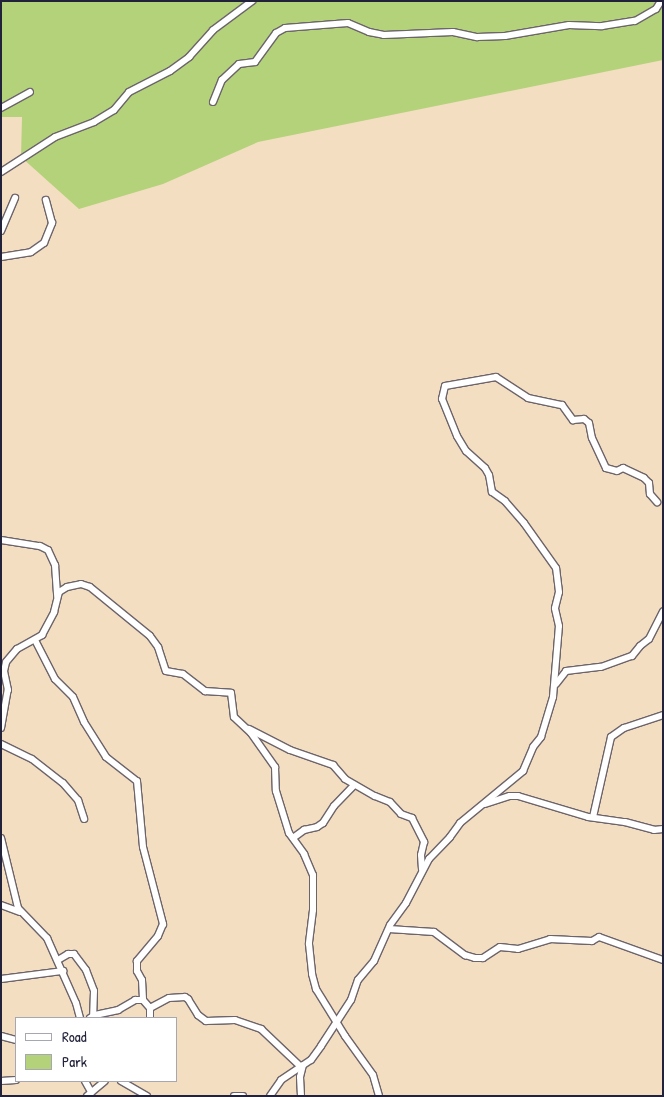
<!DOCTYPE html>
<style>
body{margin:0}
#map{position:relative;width:664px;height:1097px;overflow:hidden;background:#f4dec2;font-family:"Patrick Hand",sans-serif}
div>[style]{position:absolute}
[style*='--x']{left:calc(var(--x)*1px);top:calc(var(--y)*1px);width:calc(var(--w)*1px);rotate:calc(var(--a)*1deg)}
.green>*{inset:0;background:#b3d27a}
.roads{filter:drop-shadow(1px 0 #6c646a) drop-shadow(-1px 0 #6c646a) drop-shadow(0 1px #6c646a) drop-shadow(0 -1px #6c646a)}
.minor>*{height:6px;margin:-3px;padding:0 3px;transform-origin:3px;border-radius:3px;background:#fff}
span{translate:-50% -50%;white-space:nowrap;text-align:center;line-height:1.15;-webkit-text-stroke:4.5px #fff;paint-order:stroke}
.frame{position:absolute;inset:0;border:2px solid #22223b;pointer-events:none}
.legend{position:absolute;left:15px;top:1017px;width:162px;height:65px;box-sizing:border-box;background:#fff;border:1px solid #a7a7b1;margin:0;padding:6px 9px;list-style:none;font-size:15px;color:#22223b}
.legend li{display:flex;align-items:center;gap:10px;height:25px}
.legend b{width:25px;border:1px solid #a7a7b1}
</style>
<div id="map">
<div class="green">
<div style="clip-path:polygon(1px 1px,663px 1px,663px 60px,258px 142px,163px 184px,79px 209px,21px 157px,22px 117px,1px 117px)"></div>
</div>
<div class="roads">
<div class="minor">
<div style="--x:213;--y:102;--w:24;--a:-68"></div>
<div style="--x:222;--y:80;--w:23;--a:-43"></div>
<div style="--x:239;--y:64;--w:16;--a:-7"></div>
<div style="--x:255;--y:62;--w:36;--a:-54"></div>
<div style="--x:276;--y:33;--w:10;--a:-29"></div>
<div style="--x:285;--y:28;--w:63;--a:-4.5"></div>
<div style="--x:348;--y:23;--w:23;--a:23"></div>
<div style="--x:369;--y:32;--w:15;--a:11"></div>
<div style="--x:384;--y:35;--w:69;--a:-2.5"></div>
<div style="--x:453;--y:32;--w:25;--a:12"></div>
<div style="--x:477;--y:37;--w:28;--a:-2"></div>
<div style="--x:505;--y:36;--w:65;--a:-9.8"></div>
<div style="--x:569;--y:25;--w:33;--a:2"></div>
<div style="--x:602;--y:26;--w:33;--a:-9"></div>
<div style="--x:635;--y:21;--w:24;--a:-30"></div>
<div style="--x:656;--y:9;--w:9;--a:-58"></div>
<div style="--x:1;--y:108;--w:33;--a:-29"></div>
<div style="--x:1;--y:172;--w:64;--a:-32.9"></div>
<div style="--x:55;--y:137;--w:42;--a:-21"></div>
<div style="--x:94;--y:122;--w:23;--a:-31"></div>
<div style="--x:114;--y:110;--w:23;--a:-50"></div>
<div style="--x:129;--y:92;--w:46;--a:-27.1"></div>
<div style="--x:170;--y:71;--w:24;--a:-36"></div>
<div style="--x:189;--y:57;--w:36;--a:-48"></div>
<div style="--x:213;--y:30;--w:49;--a:-36.6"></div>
<div style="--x:1;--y:231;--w:36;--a:-67"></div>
<div style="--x:1;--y:257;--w:30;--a:-9"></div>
<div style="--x:31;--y:252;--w:16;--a:-35"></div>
<div style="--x:44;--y:243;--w:22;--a:-68"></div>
<div style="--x:52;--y:223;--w:24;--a:-105"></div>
<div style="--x:1;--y:540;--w:39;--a:9"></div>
<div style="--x:40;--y:546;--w:9;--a:27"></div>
<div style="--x:48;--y:550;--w:17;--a:65"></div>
<div style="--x:55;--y:565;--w:31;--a:86"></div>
<div style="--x:35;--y:640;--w:44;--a:62.9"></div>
<div style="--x:55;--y:679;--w:25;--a:45"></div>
<div style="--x:73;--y:697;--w:27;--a:66"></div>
<div style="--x:84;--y:722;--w:41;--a:57.8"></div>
<div style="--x:106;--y:757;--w:39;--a:38"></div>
<div style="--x:137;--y:781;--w:66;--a:84.8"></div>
<div style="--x:143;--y:847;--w:80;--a:75.4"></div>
<div style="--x:163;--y:924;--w:13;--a:113"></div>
<div style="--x:158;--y:936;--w:33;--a:130"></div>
<div style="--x:137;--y:961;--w:10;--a:90"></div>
<div style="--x:137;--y:971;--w:10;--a:61"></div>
<div style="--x:142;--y:980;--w:20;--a:87"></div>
<div style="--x:556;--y:684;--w:16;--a:-52"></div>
<div style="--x:566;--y:671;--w:35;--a:-7"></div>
<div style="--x:601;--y:667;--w:33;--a:-20"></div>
<div style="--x:632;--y:656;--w:13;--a:-51"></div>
<div style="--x:640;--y:646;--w:11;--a:-38"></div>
<div style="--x:649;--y:639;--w:31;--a:-63"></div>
<div style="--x:1;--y:728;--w:39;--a:-80"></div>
<div style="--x:8;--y:690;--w:19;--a:-102"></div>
<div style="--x:4;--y:671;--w:9;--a:-77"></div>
<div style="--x:6;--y:662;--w:17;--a:-50"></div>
<div style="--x:17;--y:649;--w:29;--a:-29"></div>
<div style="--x:42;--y:635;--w:26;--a:-62"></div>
<div style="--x:54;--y:612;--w:21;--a:-76"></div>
<div style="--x:59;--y:592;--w:9;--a:-32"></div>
<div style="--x:67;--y:587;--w:14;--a:-12"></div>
<div style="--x:81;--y:584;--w:9;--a:18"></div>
<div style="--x:90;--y:587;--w:77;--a:39.2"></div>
<div style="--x:150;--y:636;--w:14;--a:54"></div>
<div style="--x:158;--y:647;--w:25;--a:72"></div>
<div style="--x:166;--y:671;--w:17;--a:10"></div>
<div style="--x:183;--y:674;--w:28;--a:38"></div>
<div style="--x:205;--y:691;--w:26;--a:4"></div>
<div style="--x:231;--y:693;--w:24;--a:83"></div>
<div style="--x:234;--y:717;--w:23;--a:43"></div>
<div style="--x:251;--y:733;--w:42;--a:54.8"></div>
<div style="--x:275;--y:767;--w:24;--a:88"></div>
<div style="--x:276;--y:791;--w:44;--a:72.8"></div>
<div style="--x:289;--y:833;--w:26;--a:54"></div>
<div style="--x:304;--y:854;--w:23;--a:67"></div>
<div style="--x:313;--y:875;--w:35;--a:90"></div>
<div style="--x:313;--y:910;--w:34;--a:97"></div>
<div style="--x:309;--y:944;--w:30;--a:84"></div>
<div style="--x:312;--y:974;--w:16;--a:75"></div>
<div style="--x:316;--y:989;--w:55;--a:58.3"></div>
<div style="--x:345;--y:1036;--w:48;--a:54.3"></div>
<div style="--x:373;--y:1075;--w:22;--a:74"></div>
<div style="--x:249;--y:729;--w:46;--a:27.1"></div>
<div style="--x:290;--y:750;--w:46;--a:19.2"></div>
<div style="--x:333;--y:765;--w:18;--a:49"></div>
<div style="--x:345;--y:779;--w:34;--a:30"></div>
<div style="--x:375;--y:796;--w:16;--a:22"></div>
<div style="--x:390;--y:802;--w:16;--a:47"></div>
<div style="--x:401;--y:814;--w:12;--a:20"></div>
<div style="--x:412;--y:818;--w:27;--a:63"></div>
<div style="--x:424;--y:842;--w:13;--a:103"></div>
<div style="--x:421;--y:855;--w:14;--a:86"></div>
<div style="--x:1;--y:744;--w:34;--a:26"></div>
<div style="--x:32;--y:759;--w:39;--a:38"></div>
<div style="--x:63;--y:783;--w:23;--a:49"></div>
<div style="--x:78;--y:800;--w:20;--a:72"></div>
<div style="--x:485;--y:804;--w:26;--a:-18"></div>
<div style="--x:510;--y:796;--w:8;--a:0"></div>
<div style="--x:518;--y:796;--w:73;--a:16.7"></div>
<div style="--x:588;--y:817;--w:37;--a:8"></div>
<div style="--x:625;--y:822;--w:30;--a:15"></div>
<div style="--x:654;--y:830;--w:9;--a:-6"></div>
<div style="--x:593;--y:817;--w:82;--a:-77.3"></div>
<div style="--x:611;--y:737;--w:16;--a:-35"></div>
<div style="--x:624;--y:728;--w:41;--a:-18.4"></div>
<div style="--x:1;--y:838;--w:72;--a:76.3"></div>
<div style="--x:18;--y:908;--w:42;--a:46"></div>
<div style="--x:47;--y:938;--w:71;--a:66"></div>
<div style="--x:76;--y:1003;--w:16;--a:75"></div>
<div style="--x:293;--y:838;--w:14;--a:-36"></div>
<div style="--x:304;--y:830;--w:13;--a:-13"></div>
<div style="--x:317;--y:827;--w:7;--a:-34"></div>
<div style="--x:323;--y:823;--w:20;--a:-57"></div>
<div style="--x:334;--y:806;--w:29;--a:-46"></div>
<div style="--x:1;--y:905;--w:20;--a:20"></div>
<div style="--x:389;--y:929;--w:45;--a:3.8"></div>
<div style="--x:434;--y:932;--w:39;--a:37"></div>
<div style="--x:465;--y:955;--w:10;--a:17"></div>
<div style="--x:475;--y:958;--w:8;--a:0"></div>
<div style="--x:483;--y:958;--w:20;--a:-33"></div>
<div style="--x:500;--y:947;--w:18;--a:6"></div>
<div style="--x:518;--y:949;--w:34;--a:-17"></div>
<div style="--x:550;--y:939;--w:42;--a:2.7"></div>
<div style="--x:592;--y:941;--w:8;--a:-30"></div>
<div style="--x:599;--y:937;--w:68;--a:19.8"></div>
<div style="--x:58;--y:960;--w:12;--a:-31"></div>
<div style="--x:68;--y:954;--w:6;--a:0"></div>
<div style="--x:74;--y:954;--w:20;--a:53"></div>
<div style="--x:86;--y:970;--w:22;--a:69"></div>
<div style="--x:94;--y:991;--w:25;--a:92"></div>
<div style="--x:1;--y:979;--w:63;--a:-7.4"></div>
<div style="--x:90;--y:1018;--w:6;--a:-31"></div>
<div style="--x:95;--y:1015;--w:24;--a:-12"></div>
<div style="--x:118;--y:1010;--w:20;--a:-30"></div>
<div style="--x:135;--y:1000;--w:8;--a:0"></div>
<div style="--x:143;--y:1000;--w:11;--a:49"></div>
<div style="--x:150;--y:1008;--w:21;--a:-28"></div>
<div style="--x:169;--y:998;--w:16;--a:-4"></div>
<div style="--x:185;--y:997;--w:4;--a:34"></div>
<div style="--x:188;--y:999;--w:19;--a:58"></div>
<div style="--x:198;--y:1015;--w:10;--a:37"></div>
<div style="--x:206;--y:1021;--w:29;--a:-2"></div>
<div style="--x:235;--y:1020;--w:28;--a:19"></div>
<div style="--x:261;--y:1029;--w:55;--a:43.5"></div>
<div style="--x:150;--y:1018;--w:10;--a:-90"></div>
<div style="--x:1;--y:1036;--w:16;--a:15"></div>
<div style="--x:1;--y:1081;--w:15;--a:-4"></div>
<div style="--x:85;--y:1081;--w:13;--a:61"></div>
<div style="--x:121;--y:1081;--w:30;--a:30"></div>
<div style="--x:87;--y:1096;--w:23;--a:-40"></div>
<div style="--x:234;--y:1096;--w:9;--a:0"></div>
<div style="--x:270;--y:1096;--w:19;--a:-55"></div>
<div style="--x:281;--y:1080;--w:36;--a:-34"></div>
<div style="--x:311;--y:1060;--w:17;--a:-54"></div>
<div style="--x:321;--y:1046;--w:55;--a:-56.9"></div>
<div style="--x:351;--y:1000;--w:21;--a:-71"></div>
<div style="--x:358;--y:980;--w:25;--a:-50"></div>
<div style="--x:374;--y:961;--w:39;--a:-66"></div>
<div style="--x:390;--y:925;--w:27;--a:-54"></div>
<div style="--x:406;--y:903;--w:50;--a:-62.4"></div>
<div style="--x:429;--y:859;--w:30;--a:-46"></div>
<div style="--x:450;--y:837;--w:17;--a:-54"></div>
<div style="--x:460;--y:823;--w:82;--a:-39.5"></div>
<div style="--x:523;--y:771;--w:26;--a:-67"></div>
<div style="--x:533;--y:747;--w:13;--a:-51"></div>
<div style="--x:541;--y:737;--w:42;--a:-73.3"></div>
<div style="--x:553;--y:697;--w:71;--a:-85.2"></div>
<div style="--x:559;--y:626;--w:18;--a:-103"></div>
<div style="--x:555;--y:608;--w:16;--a:-76"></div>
<div style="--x:559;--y:592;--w:24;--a:-97"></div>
<div style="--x:556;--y:568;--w:55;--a:-125.4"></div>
<div style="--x:524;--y:523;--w:29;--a:-131"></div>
<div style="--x:505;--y:501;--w:16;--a:-145"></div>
<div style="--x:492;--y:492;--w:17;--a:-100"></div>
<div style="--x:489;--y:475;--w:8;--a:-120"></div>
<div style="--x:485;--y:468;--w:25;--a:-138"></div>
<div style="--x:466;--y:451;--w:17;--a:-121"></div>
<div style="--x:457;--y:436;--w:40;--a:-112"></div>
<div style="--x:442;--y:399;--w:13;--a:-77"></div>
<div style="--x:445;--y:386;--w:52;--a:-10"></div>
<div style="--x:496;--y:377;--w:38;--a:33"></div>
<div style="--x:528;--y:398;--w:35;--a:12"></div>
<div style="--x:562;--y:405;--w:19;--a:54"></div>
<div style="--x:573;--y:420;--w:11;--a:-5"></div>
<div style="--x:584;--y:419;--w:6;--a:39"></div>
<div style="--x:589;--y:423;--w:15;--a:79"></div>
<div style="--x:592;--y:438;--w:33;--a:65"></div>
<div style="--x:606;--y:468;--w:11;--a:15"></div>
<div style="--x:617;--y:471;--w:7;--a:-27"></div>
<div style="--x:623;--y:468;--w:23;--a:25"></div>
<div style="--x:644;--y:478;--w:7;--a:45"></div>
<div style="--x:649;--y:483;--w:11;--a:85"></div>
<div style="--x:650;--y:494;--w:11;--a:49"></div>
<div style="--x:301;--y:1096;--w:19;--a:-93"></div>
<div style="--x:300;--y:1077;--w:12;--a:-76"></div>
</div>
</div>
<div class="frame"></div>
<ul class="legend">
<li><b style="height:6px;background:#fff"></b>Road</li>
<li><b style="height:14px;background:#b3d27a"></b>Park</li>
</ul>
</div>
